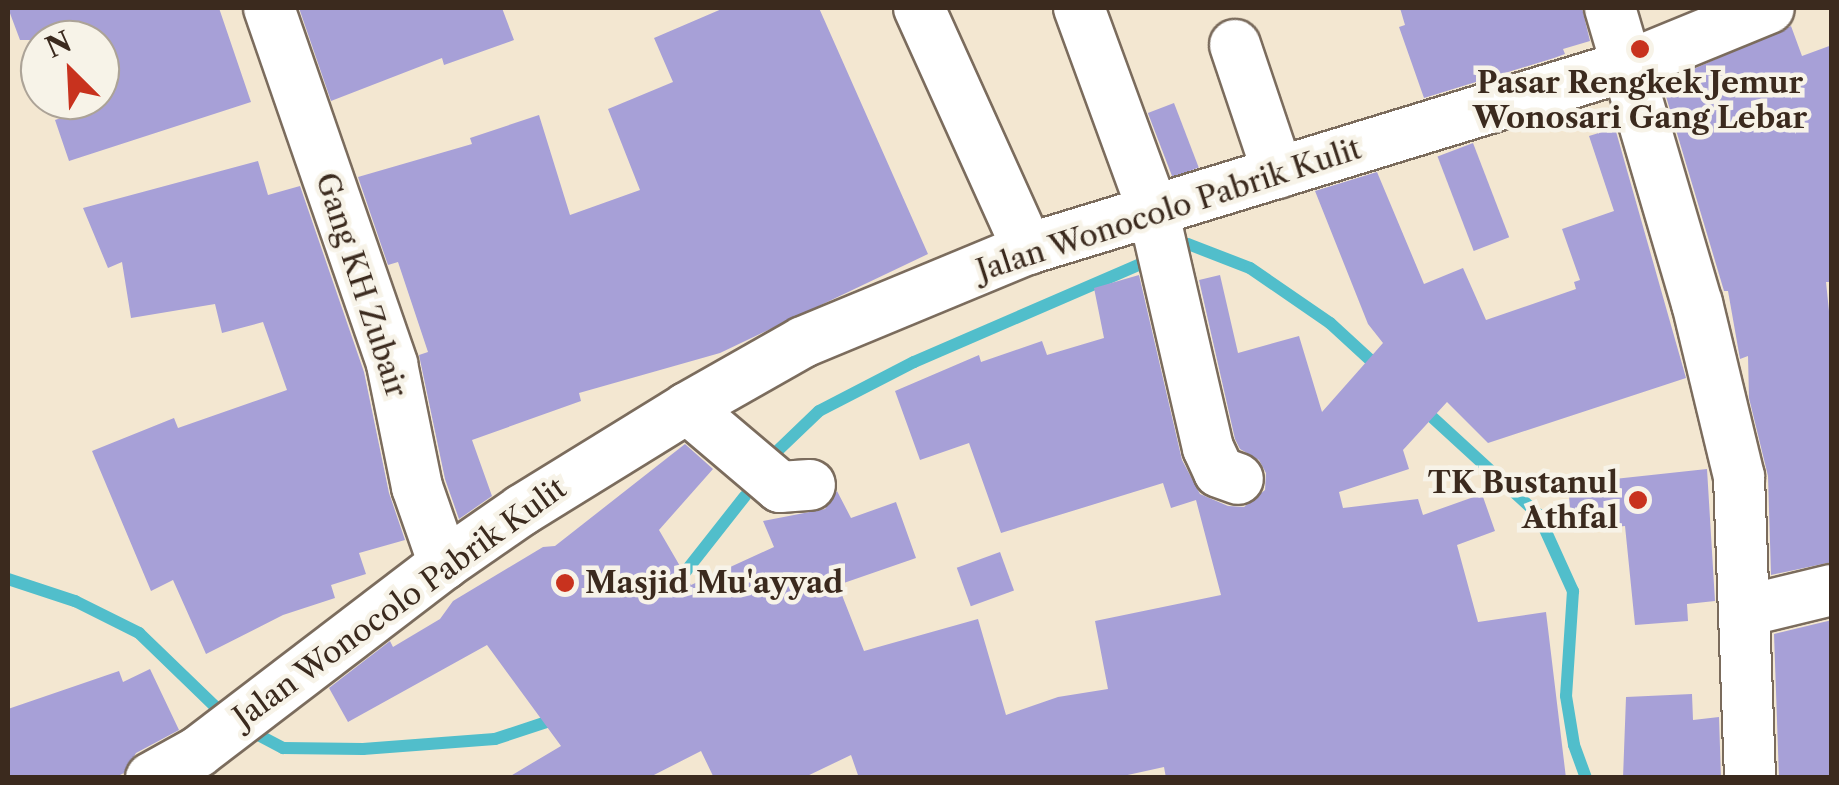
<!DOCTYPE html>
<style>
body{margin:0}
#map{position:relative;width:1839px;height:785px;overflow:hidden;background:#f3e7d1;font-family:"Libre Caslon Text",serif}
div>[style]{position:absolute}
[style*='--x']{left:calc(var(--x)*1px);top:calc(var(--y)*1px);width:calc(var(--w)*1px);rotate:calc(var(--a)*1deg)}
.stream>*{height:12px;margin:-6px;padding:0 6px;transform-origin:6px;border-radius:6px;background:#51becb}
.building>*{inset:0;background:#a7a0d7;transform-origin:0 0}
.roads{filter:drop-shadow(2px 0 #7b6c5d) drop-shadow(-2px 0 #7b6c5d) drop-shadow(0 2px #7b6c5d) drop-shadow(0 -2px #7b6c5d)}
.minor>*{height:50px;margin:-25px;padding:0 25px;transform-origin:25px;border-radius:25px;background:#fff}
.dots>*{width:28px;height:28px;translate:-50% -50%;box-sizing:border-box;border:5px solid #f7f3e8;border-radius:50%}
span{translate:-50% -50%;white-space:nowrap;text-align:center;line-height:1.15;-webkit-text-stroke:9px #f7f3e8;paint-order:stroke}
.poi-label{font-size:30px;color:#3b2a1e;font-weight:700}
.right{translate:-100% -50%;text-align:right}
.left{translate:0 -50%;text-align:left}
.street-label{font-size:30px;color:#3b2a1e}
.frame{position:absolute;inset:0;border:10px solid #3b2a1e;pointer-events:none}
.north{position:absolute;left:20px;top:20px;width:100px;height:100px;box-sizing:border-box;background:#f7f3e8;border:2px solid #aca397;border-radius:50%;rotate:336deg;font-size:28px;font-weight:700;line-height:40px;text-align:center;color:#3b2a1e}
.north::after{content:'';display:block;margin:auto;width:35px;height:45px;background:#c8321e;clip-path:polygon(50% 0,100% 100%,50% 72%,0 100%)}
</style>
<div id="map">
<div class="stream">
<div style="--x:1171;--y:251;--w:18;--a:-22"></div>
<div style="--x:1188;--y:244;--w:66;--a:21.2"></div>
<div style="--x:1250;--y:268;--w:97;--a:34.5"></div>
<div style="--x:1330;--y:323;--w:68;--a:42.6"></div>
<div style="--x:1420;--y:406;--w:160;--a:42.5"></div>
<div style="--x:1538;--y:514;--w:85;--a:65.6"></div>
<div style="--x:1573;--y:591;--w:105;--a:93.8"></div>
<div style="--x:1566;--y:696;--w:50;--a:80.7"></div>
<div style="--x:1574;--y:745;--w:35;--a:70"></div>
<div style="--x:771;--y:457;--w:66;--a:-43.8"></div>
<div style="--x:819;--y:411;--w:107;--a:-27.3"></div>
<div style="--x:914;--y:362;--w:259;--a:-23.4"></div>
<div style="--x:8;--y:579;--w:71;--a:18.2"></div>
<div style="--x:75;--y:601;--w:72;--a:26.6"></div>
<div style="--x:139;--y:633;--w:120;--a:44"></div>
<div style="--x:675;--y:585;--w:113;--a:-51.8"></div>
<div style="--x:247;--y:729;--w:41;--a:27.8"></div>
<div style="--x:283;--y:748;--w:80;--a:0.7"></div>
<div style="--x:363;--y:749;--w:132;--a:-4.3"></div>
<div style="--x:495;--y:739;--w:67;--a:-18.2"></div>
</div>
<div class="building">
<div style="clip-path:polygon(8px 8px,219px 8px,251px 102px,69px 161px,55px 120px,100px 104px,100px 40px,20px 40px)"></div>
<div style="clip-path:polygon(299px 8px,502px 8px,514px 40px,444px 65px,442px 58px,331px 101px)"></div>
<div style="clip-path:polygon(724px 8px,819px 8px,928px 254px,720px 353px,579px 393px,581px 401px,472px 440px,492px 496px,459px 519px,445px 479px,419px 355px,428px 352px,398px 262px,388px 265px,358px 177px,472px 144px,470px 138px,539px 115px,570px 215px,640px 190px,608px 109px,673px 82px,654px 38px)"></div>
<div style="clip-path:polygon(1400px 8px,1582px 8px,1590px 41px,1563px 49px,1565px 54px,1554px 58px,1424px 98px,1399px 27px,1405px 25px)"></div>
<div style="clip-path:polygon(1791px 26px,1802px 56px,1832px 45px,1832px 282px,1826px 282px,1832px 340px,1832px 562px,1771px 575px,1768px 476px,1749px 398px,1748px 356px,1740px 359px,1728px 291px,1724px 291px,1662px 83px)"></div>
<div style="left:1174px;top:103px;width:69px;height:28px;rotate:69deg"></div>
<div style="clip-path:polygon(1615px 128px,1686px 378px,1488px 443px,1447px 402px,1403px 450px,1409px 469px,1339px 492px,1343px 508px,1418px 499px,1423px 515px,1482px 494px,1495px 531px,1457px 545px,1478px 622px,1546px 612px,1566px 778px,1166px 778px,1164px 767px,1114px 778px,859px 778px,851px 755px,803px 778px,714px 778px,701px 751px,648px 778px,507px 778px,561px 746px,487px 645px,348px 722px,329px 688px,390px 641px,393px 647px,440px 619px,453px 601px,543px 547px,555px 546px,685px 444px,713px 469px,659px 530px,691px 585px,774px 547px,763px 521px,825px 509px,837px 491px,851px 518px,896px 502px,916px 558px,838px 585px,864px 651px,978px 619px,1006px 715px,1058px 697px,1108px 689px,1095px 621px,1221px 595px,1196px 500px,1171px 508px,1163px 483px,1001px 533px,969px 443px,920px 460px,895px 391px,979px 355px,981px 362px,1042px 341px,1047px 355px,1104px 338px,1094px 288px,1139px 275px,1182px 460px,1200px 494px,1228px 506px,1244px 507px,1265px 490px,1266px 473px,1259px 460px,1240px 449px,1235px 439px,1199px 280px,1220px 275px,1238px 353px,1299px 336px,1322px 412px,1383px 343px,1368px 324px,1315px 191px,1377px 172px,1424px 284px,1463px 268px,1486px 320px,1576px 289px,1574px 282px,1580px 280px,1562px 229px,1614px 211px,1589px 136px)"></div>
<div style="left:1473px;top:143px;width:101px;height:38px;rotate:69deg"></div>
<div style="clip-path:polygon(258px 161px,268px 195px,300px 186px,364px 372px,389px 493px,405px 540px,359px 553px,366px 574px,331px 585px,335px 598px,283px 615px,206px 654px,173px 580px,151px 591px,92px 451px,174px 418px,178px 428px,287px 390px,263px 322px,222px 333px,215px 304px,131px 318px,122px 262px,108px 268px,83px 208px)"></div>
<div style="clip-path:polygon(1707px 469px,1715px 601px,1687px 604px,1688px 621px,1635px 625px,1625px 526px,1572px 531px,1568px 484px)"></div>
<div style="left:1000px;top:552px;width:41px;height:46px;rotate:70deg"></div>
<div style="clip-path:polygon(1832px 620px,1832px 778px,1779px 778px,1774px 634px)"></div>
<div style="clip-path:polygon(150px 669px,179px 730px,136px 753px,124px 773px,114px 778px,8px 778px,8px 709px,119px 671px,123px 682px)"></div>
<div style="clip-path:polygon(1692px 694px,1693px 720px,1719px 717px,1721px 778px,1623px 778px,1626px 697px)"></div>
</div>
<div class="roads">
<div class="minor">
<div style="--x:269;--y:8;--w:377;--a:70.9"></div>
<div style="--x:392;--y:364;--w:126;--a:78.5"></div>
<div style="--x:417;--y:487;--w:82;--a:70.7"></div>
<div style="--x:919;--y:8;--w:265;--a:65.7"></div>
<div style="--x:1079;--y:8;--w:215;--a:69.9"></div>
<div style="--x:1153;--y:210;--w:244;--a:77"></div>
<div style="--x:1208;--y:448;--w:26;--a:65"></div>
<div style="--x:1219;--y:472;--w:20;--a:20"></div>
<div style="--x:1610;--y:8;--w:308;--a:73.6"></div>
<div style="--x:1697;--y:303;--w:179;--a:76.4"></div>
<div style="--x:1739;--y:477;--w:301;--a:87.9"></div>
<div style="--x:1235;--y:45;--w:135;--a:71.4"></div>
<div style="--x:687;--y:408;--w:122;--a:40.3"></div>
<div style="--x:780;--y:487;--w:30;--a:-4"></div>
<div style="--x:1745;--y:611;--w:89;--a:-13.6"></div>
<div style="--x:151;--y:778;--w:54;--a:-29"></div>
<div style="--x:198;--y:752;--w:310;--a:-37.4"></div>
<div style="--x:444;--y:564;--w:95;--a:-34.7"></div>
<div style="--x:522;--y:510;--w:194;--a:-31.7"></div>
<div style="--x:687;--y:408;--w:133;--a:-29.6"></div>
<div style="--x:803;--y:342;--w:243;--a:-22.5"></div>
<div style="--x:1028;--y:249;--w:629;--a:-17"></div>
<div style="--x:1630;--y:65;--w:150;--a:-22.3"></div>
</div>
</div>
<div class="dots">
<div style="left:1640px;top:49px;background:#c8321e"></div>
<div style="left:1638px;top:500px;background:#c8321e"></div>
<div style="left:565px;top:583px;background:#c8321e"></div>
</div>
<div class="poi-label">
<span style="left:1640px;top:100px">Pasar Rengkek Jemur<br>Wonosari Gang Lebar</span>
<span class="right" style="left:1618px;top:500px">TK Bustanul<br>Athfal</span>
<span class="left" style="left:585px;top:583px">Masjid Mu'ayyad</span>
</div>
<div class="street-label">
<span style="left:1169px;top:210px;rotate:-18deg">Jalan Wonocolo Pabrik Kulit</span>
<span style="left:361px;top:285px;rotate:72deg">Gang KH Zubair</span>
<span style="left:400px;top:603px;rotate:-36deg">Jalan Wonocolo Pabrik Kulit</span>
</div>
<div class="frame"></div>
<div class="north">N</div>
</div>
